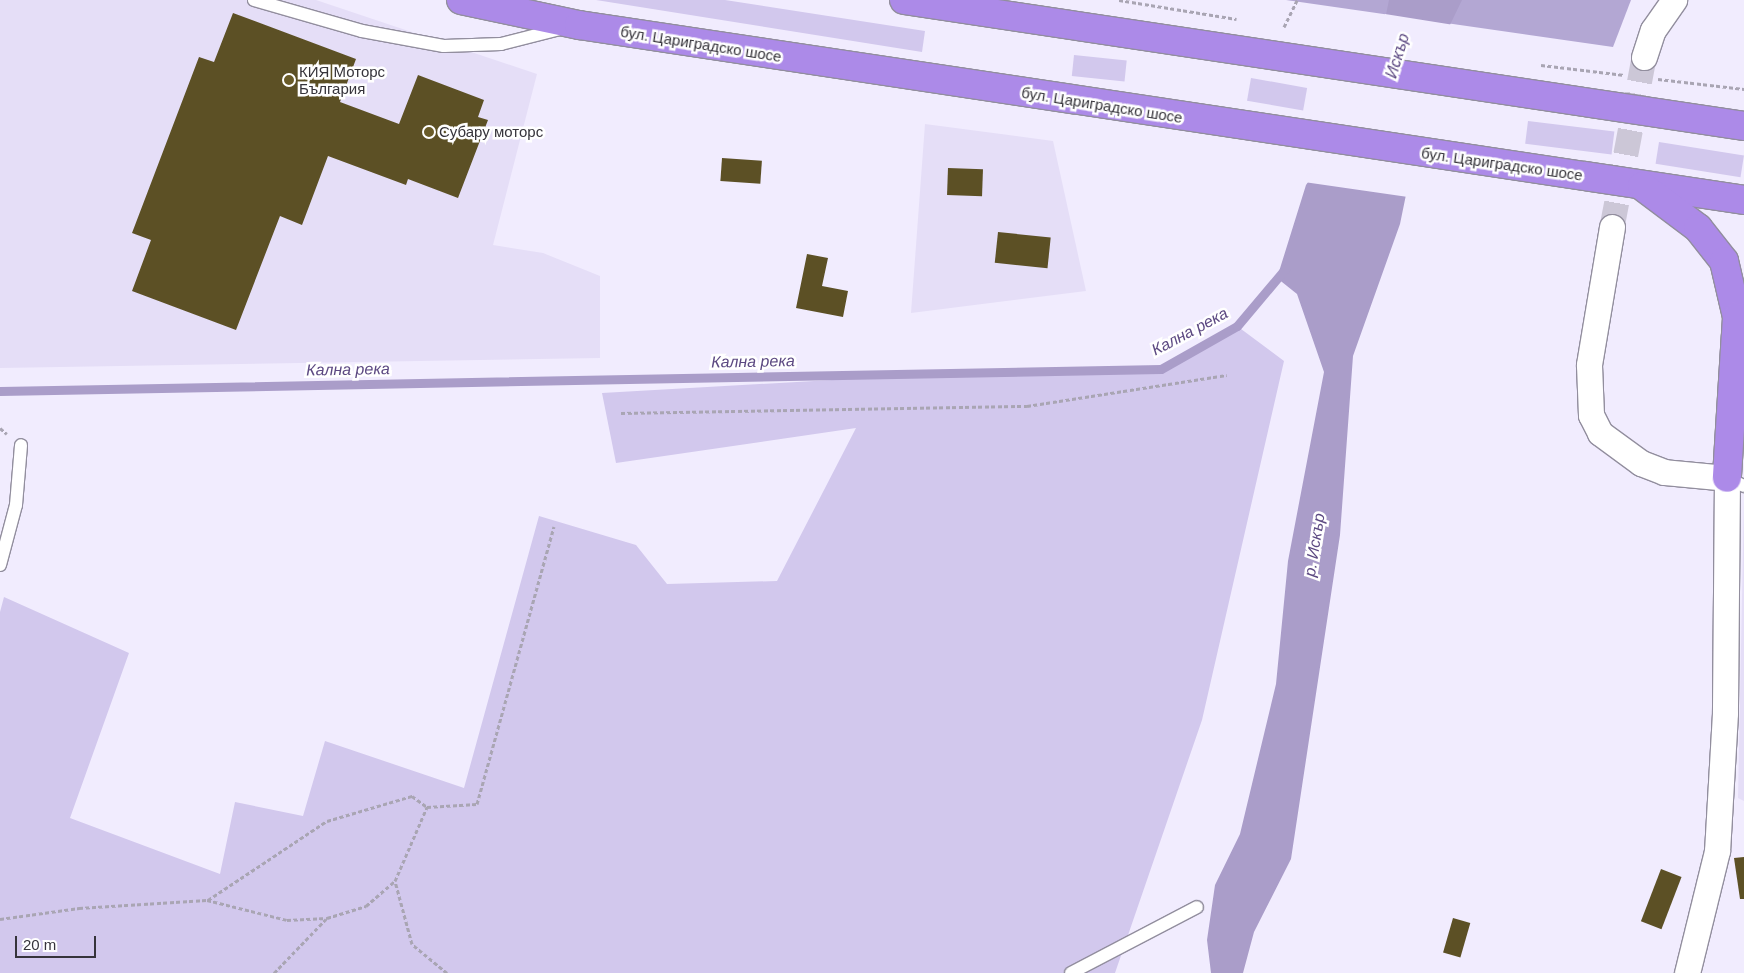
<!DOCTYPE html>
<meta charset="utf-8">
<style>
body{margin:0}
#map{position:relative;width:1744px;height:973px;overflow:hidden;background:#f1ecfe;font-family:Arial,sans-serif}
div>[style]{position:absolute}
[style*='--x']{left:calc(var(--x)*1px);top:calc(var(--y)*1px);width:calc(var(--w)*1px);rotate:calc(var(--a)*1deg)}
.built>*{inset:0;background:#e5def7}
.green>*{inset:0;background:#d2c8ed;transform-origin:0 0}
.forest>*{inset:0;background:#b3a7d3}
.water>*{inset:0;background:#aa9dc9}
.pier>*{inset:0;background:#f1ecfe}
.stream>*{height:9px;margin:-4.5px;padding:0 4.5px;transform-origin:4.5px;border-radius:4.5px;background:#aa9dc9}
.building>*{inset:0;background:#5c5025;transform-origin:0 0}
.minor-tunnel>*{height:25px;margin-top:-12.5px;transform-origin:0;background:repeating-linear-gradient(90deg,#ccc7d7 0 25px,transparent 0 37px)}
.path>*{height:3px;margin-top:-1.5px;transform-origin:0;background:repeating-linear-gradient(90deg,#a9a5b3 0 4px,transparent 0 6.5px)}
.roads{filter:drop-shadow(1px 0 #928e9e) drop-shadow(-1px 0 #928e9e) drop-shadow(0 1px #928e9e) drop-shadow(0 -1px #928e9e)}
.service>*{height:12px;margin:-6px;padding:0 6px;transform-origin:6px;border-radius:6px;background:#fff}
.minor>*{height:25px;margin:-12.5px;padding:0 12.5px;transform-origin:12.5px;border-radius:12.5px;background:#fff}
.trunk>*{height:28px;margin:-14px;padding:0 14px;transform-origin:14px;border-radius:14px;background:#ac8ae8}
.dots>*{width:14px;height:14px;translate:-50% -50%;box-sizing:border-box;border:2px solid #fff;border-radius:50%}
span{translate:-50% -50%;white-space:nowrap;text-align:center;line-height:1.15;-webkit-text-stroke:5px #fff;paint-order:stroke}
.street-label{font-size:15px;color:#36343b}
.poi-label{font-size:15px;color:#36343b}
.left{translate:0 -50%;text-align:left}
.water-label{font-size:16px;color:#5c4982;font-style:italic}
.scale{position:absolute;left:15px;top:936px;width:81px;height:22px;box-sizing:border-box;border:2px solid #36343b;border-top:0;padding-left:6px;font-size:15px;line-height:18px;white-space:nowrap;color:#36343b;-webkit-text-stroke:4px #fff;paint-order:stroke}
</style>
<div id="map">
<div class="built">
<div style="clip-path:polygon(0 0,316px 0,537px 74px,493px 245px,543px 253px,600px 276px,600px 358px,0 368px)"></div>
<div style="clip-path:polygon(925px 124px,1053px 141px,1086px 291px,911px 313px)"></div>
<div style="clip-path:polygon(1744px 498px,1744px 801px,1738px 798px)"></div>
</div>
<div class="green">
<div style="clip-path:polygon(596px 0,725px 0,925px 31px,922px 52px)"></div>
<div style="left:1074px;top:55px;width:53px;height:21px;rotate:6deg"></div>
<div style="left:1251px;top:78px;width:57px;height:23px;rotate:10deg"></div>
<div style="left:1528px;top:121px;width:87px;height:23px;rotate:7deg"></div>
<div style="left:1659px;top:142px;width:86px;height:22px;rotate:9deg"></div>
<div style="clip-path:polygon(1237px 326px,1284px 361px,1202px 720px,1115px 973px,0 973px,0 612px,4px 597px,129px 653px,70px 818px,220px 874px,235px 802px,303px 816px,325px 741px,464px 788px,539px 516px,636px 545px,667px 584px,777px 581px,856px 428px,616px 463px,602px 393px,954px 373px,1161px 369px)"></div>
</div>
<div class="forest">
<div style="clip-path:polygon(1286px 0,1631px 0,1613px 47px)"></div>
</div>
<div class="water">
<div style="clip-path:polygon(1389px 0,1462px 0,1434px 58px,1400px 224px,1353px 356px,1340px 535px,1291px 859px,1254px 932px,1243px 973px,1211px 973px,1207px 940px,1215px 885px,1240px 834px,1276px 684px,1288px 561px,1324px 372px,1297px 294px,1277px 278px,1306px 185px,1370px 93px)"></div>
</div>
<div class="pier">
<div style="clip-path:polygon(1385px 14px,1454px 25px,1437px 59px,1408px 197px,1304px 182px,1368px 92px)"></div>
</div>
<div class="stream">
<div style="--x:0;--y:391;--w:1161;--a:-1.09"></div>
<div style="--x:1161;--y:369;--w:87;--a:-29.5"></div>
<div style="--x:1237;--y:326;--w:75;--a:-49.9"></div>
</div>
<div class="building">
<div style="clip-path:polygon(233px 13px,356px 59px,340px 102px,399px 124px,418px 75px,484px 100px,478px 117px,488px 120px,458px 198px,408px 179px,406px 185px,328px 156px,302px 225px,280px 216px,236px 330px,132px 291px,151px 240px,132px 233px,199px 57px,214px 62px)"></div>
<div style="left:722px;top:158px;width:40px;height:23px;rotate:4deg"></div>
<div style="left:948px;top:168px;width:35px;height:27px;rotate:2deg"></div>
<div style="left:998px;top:232px;width:53px;height:31px;rotate:6deg"></div>
<div style="clip-path:polygon(807px 254px,828px 258px,822px 286px,848px 291px,843px 317px,796px 308px)"></div>
<div style="clip-path:polygon(1744px 857px,1744px 899px,1740px 899px,1734px 858px)"></div>
<div style="left:1661px;top:869px;width:22px;height:56px;rotate:21deg"></div>
<div style="left:1453px;top:918px;width:18px;height:36px;rotate:16deg"></div>
</div>
<div class="minor-tunnel">
<div style="--x:1612;--y:227;--w:173;--a:-79.3"></div>
</div>
<div class="path">
<div style="--x:1119;--y:0;--w:119;--a:9.2"></div>
<div style="--x:1284;--y:27;--w:30;--a:-64"></div>
<div style="--x:1541;--y:65;--w:84;--a:6.9"></div>
<div style="--x:1658;--y:79;--w:87;--a:6.6"></div>
<div style="--x:621;--y:413;--w:406;--a:-1"></div>
<div style="--x:1027;--y:406;--w:202;--a:-8.8"></div>
<div style="--x:0;--y:428;--w:9;--a:41"></div>
<div style="--x:208;--y:900;--w:143;--a:-33.6"></div>
<div style="--x:327;--y:821;--w:89;--a:-16.4"></div>
<div style="--x:412;--y:796;--w:19;--a:36"></div>
<div style="--x:0;--y:919;--w:80;--a:-7.9"></div>
<div style="--x:79;--y:908;--w:128;--a:-3.6"></div>
<div style="--x:207;--y:900;--w:82;--a:14"></div>
<div style="--x:287;--y:920;--w:40;--a:-2.9"></div>
<div style="--x:327;--y:918;--w:41;--a:-17.1"></div>
<div style="--x:366;--y:906;--w:38;--a:-41"></div>
<div style="--x:274;--y:973;--w:75;--a:-46.1"></div>
<div style="--x:447;--y:973;--w:45;--a:-140.4"></div>
<div style="--x:412;--y:944;--w:65;--a:-105.1"></div>
<div style="--x:395;--y:881;--w:81;--a:-66.6"></div>
<div style="--x:427;--y:807;--w:50;--a:-3.4"></div>
<div style="--x:477;--y:804;--w:288;--a:-74.5"></div>
</div>
<div class="roads">
<div class="service">
<div style="--x:254;--y:0;--w:112;--a:16"></div>
<div style="--x:362;--y:31;--w:83;--a:10.4"></div>
<div style="--x:444;--y:46;--w:57;--a:-2"></div>
<div style="--x:501;--y:44;--w:65;--a:-14.3"></div>
<div style="--x:1727;--y:478;--w:19;--a:25"></div>
<div style="--x:0;--y:565;--w:62;--a:-75.1"></div>
<div style="--x:16;--y:505;--w:60;--a:-85.2"></div>
<div style="--x:1071;--y:973;--w:142;--a:-27.6"></div>
</div>
<div class="minor">
<div style="--x:1644;--y:57;--w:28;--a:-72"></div>
<div style="--x:1653;--y:30;--w:37;--a:-55"></div>
<div style="--x:1612;--y:227;--w:140;--a:99.5"></div>
<div style="--x:1589;--y:365;--w:50;--a:87.7"></div>
<div style="--x:1591;--y:415;--w:20;--a:63"></div>
<div style="--x:1600;--y:433;--w:51;--a:36.2"></div>
<div style="--x:1641;--y:463;--w:25;--a:21"></div>
<div style="--x:1664;--y:472;--w:63;--a:5.4"></div>
<div style="--x:1727;--y:478;--w:235;--a:90.5"></div>
<div style="--x:1725;--y:713;--w:138;--a:93.3"></div>
<div style="--x:1717;--y:851;--w:126;--a:103.8"></div>
</div>
<div class="trunk">
<div style="--x:461;--y:0;--w:121;--a:12"></div>
<div style="--x:579;--y:25;--w:1178;--a:8.54"></div>
<div style="--x:904;--y:0;--w:849;--a:8.53"></div>
<div style="--x:1642;--y:186;--w:70;--a:36.9"></div>
<div style="--x:1698;--y:228;--w:42;--a:51.8"></div>
<div style="--x:1724;--y:261;--w:57;--a:76.9"></div>
<div style="--x:1737;--y:317;--w:161;--a:93.6"></div>
</div>
</div>
<div class="dots">
<div style="left:289px;top:80px;background:#695b28"></div>
<div style="left:429px;top:132px;background:#695b28"></div>
</div>
<div class="street-label">
<span style="left:701px;top:44px;rotate:9deg">бул. Цариградско шосе</span>
<span style="left:1102px;top:105px;rotate:9deg">бул. Цариградско шосе</span>
<span style="left:1502px;top:164px;rotate:8deg">бул. Цариградско шосе</span>
</div>
<div class="poi-label">
<span class="left" style="left:299px;top:80px">КИЯ Моторс<br>България</span>
<span class="left" style="left:439px;top:132px">Субару моторс</span>
</div>
<div class="water-label">
<span style="left:1398px;top:56px;rotate:-73deg">Искър</span>
<span style="left:1190px;top:332px;rotate:-28deg">Кална река</span>
<span style="left:753px;top:362px;rotate:-1deg">Кална река</span>
<span style="left:348px;top:370px;rotate:-1deg">Кална река</span>
<span style="left:1315px;top:545px;rotate:-81deg">р. Искър</span>
</div>
<div class="scale">20 m</div>
</div>
